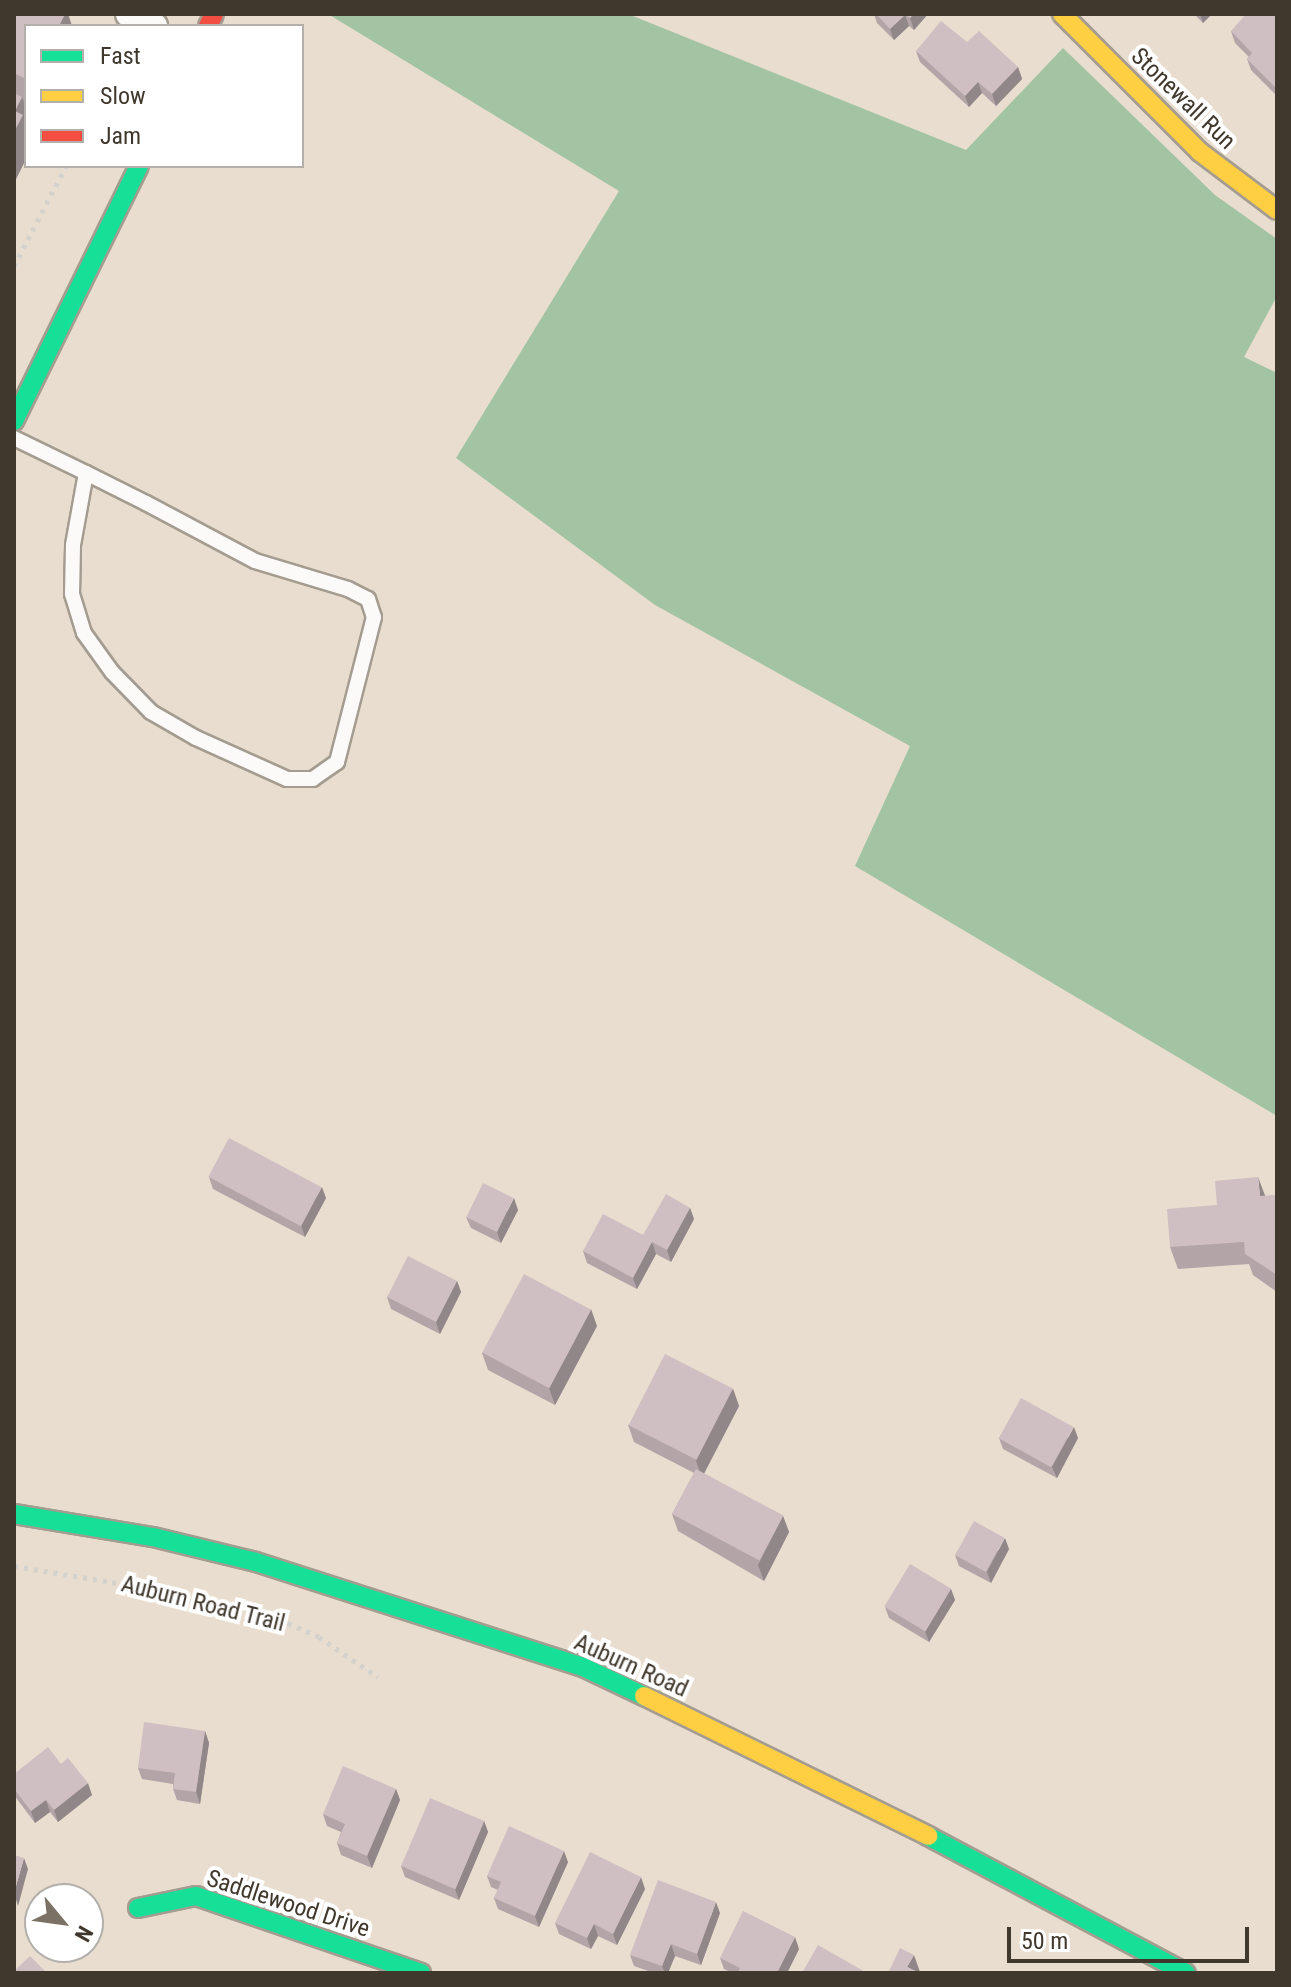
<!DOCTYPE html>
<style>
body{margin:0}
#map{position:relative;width:1291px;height:1987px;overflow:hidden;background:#e8ddce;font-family:"Roboto Condensed",sans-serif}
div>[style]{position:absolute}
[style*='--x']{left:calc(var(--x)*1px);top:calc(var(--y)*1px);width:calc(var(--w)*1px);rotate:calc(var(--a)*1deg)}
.forest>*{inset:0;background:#a3c4a3}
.path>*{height:5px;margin-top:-2.5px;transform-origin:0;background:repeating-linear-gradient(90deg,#d5d2ce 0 4px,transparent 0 10px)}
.roads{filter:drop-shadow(2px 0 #a49c90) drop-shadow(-2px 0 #a49c90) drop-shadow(0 2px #a49c90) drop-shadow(0 -2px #a49c90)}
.lane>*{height:14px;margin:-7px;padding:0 7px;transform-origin:7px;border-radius:7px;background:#fcfaf8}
.street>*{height:26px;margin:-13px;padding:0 13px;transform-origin:13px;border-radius:13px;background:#fcfaf8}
.fast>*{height:18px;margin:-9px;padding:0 9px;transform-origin:9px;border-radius:9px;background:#16e098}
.slow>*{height:18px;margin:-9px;padding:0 9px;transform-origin:9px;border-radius:9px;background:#ffcf43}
.jam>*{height:18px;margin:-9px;padding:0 9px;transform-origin:9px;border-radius:9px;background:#f24e42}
.wall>*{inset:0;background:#b2a4a7}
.shaded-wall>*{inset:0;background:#918688}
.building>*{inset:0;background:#cfbfc2;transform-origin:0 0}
span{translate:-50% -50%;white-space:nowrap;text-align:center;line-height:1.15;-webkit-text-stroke:8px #fff;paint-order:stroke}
.street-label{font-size:24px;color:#40382d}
.frame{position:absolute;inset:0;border:16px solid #40382d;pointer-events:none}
.legend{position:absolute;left:24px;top:24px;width:280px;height:144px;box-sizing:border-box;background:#fff;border:2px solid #b3afab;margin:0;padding:10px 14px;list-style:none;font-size:24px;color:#40382d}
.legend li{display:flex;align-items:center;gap:16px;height:40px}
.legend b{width:40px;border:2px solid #b3afab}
.north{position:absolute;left:24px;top:1883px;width:80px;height:80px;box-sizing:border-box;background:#fff;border:2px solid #b3afab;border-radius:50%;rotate:119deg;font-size:22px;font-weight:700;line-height:32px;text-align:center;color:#40382d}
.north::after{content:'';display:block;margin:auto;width:28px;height:36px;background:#7b7265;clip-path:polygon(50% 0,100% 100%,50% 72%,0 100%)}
.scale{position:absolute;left:1007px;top:1927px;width:242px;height:36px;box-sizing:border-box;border:4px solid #40382d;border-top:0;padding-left:10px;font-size:24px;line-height:28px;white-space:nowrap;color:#40382d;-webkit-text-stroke:6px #fff;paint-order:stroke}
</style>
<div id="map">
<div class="forest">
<div style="clip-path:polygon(328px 14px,628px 14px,966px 150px,1063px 48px,1215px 195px,1277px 239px,1277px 296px,1244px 357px,1277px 373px,1277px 1116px,855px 866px,910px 746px,655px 605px,456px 458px,619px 191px)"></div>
</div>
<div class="path">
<div style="--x:14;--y:266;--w:113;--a:-62.5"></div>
<div style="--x:14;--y:1566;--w:99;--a:9.3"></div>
<div style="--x:112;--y:1582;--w:181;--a:13.1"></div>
<div style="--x:288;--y:1623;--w:34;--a:24"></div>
<div style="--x:319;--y:1637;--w:71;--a:34.1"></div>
</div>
<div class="roads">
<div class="lane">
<div style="--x:14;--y:438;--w:80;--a:25.9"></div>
<div style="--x:86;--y:473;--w:67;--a:26.6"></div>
<div style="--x:146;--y:503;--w:123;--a:28"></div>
<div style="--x:255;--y:561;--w:97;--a:16.8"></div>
<div style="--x:348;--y:589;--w:22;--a:27"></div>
<div style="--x:368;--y:599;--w:19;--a:72"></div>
<div style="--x:374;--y:617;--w:150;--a:104.3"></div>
<div style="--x:337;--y:762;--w:29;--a:145"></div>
<div style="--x:313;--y:779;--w:26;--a:180"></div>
<div style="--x:287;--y:779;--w:100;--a:-155.7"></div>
<div style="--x:196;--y:738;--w:52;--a:-150"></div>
<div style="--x:151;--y:712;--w:56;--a:-134.3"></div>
<div style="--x:112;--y:672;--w:48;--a:-125.7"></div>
<div style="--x:84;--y:633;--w:41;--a:-107.1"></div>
<div style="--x:72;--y:594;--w:49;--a:-88.8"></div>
<div style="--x:73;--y:545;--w:73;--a:-79.8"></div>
</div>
<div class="street">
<div style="--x:129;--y:14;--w:28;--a:26"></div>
</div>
<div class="fast">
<div style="--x:14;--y:421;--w:284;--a:-63.9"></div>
<div style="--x:14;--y:1514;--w:141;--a:9.4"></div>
<div style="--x:153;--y:1537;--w:106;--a:13.6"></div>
<div style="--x:256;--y:1562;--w:343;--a:17.8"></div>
<div style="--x:583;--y:1667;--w:68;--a:25.4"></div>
<div style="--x:928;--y:1836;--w:292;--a:28"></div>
<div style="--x:138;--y:1908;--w:59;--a:-11.7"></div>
<div style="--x:196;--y:1896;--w:238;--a:18.9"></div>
</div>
<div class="slow">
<div style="--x:1062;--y:14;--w:195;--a:45"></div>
<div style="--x:1200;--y:152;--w:96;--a:37"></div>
<div style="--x:644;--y:1696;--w:317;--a:26.2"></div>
</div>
<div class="jam">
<div style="--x:208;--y:26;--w:13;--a:-63"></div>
</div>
</div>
<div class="wall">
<div style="clip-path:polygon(14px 14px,68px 14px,72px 26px,26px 26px,26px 103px,24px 102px,26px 107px,26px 159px,14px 183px)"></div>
<div style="clip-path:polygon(874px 14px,928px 14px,914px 30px,909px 26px,894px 40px,877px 23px)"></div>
<div style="clip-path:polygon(1194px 14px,1212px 14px,1203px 23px)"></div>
<div style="clip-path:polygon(1277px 14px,1277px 96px,1251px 70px,1247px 59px,1249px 57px,1235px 43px,1231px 31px)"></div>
<div style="clip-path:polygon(916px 51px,1018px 67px,1022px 79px,996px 106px,982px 93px,969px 107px,920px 62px)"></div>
<div style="clip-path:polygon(209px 1177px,326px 1198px,305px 1237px,213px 1189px)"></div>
<div style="clip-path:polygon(1277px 1192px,1277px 1292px,1253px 1275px,1249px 1264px,1178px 1269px,1170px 1247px,1217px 1205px,1275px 1195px)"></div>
<div style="clip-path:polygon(690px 1208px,694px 1219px,671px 1262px,656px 1254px,637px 1289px,587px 1263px,583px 1251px,643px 1235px)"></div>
<div style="clip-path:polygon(518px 1210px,501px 1243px,471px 1228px,466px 1217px)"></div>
<div style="clip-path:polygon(457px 1281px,461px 1292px,440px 1334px,391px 1309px,387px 1297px)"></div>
<div style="clip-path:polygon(597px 1326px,555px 1405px,488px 1370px,482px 1353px)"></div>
<div style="clip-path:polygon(733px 1389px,739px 1406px,704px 1474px,783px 1516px,789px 1532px,764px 1581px,678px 1531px,672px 1514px,694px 1473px,634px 1442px,628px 1425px)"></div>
<div style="clip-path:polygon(999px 1438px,1078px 1438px,1057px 1478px,1003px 1449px)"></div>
<div style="clip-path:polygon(1009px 1549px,991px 1583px,959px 1566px,955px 1555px)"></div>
<div style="clip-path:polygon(951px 1589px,955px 1600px,929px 1642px,889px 1618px,885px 1607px)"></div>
<div style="clip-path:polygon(205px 1731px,209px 1743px,200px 1804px,177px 1800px,173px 1789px,173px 1784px,142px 1779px,138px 1768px)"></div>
<div style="clip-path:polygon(61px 1764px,92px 1795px,58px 1822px,50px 1812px,35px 1823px,14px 1795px,14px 1774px)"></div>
<div style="clip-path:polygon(396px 1789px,400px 1800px,372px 1868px,341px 1855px,337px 1843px,341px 1832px,327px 1826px,323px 1814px)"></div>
<div style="clip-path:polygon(484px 1821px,488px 1832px,459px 1900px,405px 1877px,401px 1866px)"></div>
<div style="clip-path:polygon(568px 1862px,539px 1927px,498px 1909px,494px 1898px,498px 1890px,491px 1887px,487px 1876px)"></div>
<div style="clip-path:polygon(645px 1889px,617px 1945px,598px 1936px,591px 1949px,559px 1934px,555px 1923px)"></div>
<div style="clip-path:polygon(720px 1913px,701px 1965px,675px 1956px,668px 1973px,654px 1973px,634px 1966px,630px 1955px)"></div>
<div style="clip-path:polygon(799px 1949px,787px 1973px,732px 1973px,724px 1969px,720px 1958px)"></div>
</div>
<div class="shaded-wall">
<div style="clip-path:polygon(65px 14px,68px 14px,72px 26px,59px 26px)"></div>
<div style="clip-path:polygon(914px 14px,928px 14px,914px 30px,910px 18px)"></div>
<div style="clip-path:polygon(1200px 14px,1212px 14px,1203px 23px)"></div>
<div style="clip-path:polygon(905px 15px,909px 26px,894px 40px,890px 29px)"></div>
<div style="clip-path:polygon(1018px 67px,1022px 79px,996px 106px,992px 94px)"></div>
<div style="clip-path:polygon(978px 82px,982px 93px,969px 107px,965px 96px)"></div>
<div style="clip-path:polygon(22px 97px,26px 107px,26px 159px,14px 183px,15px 111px)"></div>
<div style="clip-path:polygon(1258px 1177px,1266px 1198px,1260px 1196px)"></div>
<div style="clip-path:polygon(322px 1187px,326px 1198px,305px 1237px,301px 1225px)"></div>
<div style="clip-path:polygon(514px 1198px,518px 1210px,501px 1243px,497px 1232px)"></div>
<div style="clip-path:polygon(690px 1208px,694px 1219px,671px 1262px,667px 1250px)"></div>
<div style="clip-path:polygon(652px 1242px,656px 1254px,637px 1289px,633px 1278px)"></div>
<div style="clip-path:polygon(457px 1281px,461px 1292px,440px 1334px,436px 1322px)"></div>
<div style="clip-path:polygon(591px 1309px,597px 1326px,555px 1405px,549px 1388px)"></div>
<div style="clip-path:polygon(733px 1389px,739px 1406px,702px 1477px,696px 1461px)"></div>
<div style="clip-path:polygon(1074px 1427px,1078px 1438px,1057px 1478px,1052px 1467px)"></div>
<div style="clip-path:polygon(783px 1516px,789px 1532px,764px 1581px,758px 1565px)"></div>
<div style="clip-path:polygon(1005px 1538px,1009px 1549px,991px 1583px,987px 1572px)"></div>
<div style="clip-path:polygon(951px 1589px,955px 1600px,929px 1642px,925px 1631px)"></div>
<div style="clip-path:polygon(205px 1731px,209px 1743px,200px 1804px,196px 1792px)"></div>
<div style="clip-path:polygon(88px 1783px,92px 1795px,58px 1822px,54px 1810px)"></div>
<div style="clip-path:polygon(396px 1789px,400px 1800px,372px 1868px,367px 1856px)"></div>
<div style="clip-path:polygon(46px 1800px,50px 1812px,35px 1823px,31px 1811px)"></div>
<div style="clip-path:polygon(484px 1821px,488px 1832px,459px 1900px,455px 1889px)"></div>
<div style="clip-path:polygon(564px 1851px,568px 1862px,539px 1927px,535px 1916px)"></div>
<div style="clip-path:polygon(24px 1858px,28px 1869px,18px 1906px,14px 1893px)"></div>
<div style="clip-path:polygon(641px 1877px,645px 1889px,617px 1945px,613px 1934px)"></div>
<div style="clip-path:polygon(716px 1902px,720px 1913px,701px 1965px,697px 1954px)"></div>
<div style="clip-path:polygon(594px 1924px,598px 1936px,591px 1949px,587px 1938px)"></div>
<div style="clip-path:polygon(795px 1937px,799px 1949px,787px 1973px,777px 1973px)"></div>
<div style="clip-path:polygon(671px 1944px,675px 1956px,668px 1973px,665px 1973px,662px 1966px)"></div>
<div style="clip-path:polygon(914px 1955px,920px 1972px,919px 1973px,907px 1967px)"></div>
</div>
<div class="building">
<div style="clip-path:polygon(14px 14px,65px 14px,59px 26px,26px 26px,26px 79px,14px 73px)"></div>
<div style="clip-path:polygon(876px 14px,914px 14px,910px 18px,905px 15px,890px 29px)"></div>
<div style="clip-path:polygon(1246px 14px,1277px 14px,1277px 89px,1247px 59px,1252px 53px,1231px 31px)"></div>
<div style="clip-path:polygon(941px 21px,967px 42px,979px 31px,1018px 67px,992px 94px,978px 82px,965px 96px,916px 51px)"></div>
<div style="clip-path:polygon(14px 93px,22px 97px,15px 111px,23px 115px,14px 132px)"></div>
<div style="left:229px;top:1138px;width:105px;height:44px;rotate:28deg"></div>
<div style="clip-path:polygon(1258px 1177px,1260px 1196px,1275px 1195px,1277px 1192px,1277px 1275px,1245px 1254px,1244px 1242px,1170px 1247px,1167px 1209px,1217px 1205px,1215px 1181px)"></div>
<div style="left:483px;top:1183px;width:34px;height:38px;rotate:26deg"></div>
<div style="clip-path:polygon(666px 1194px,690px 1208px,667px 1250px,652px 1242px,633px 1278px,583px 1251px,603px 1214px,643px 1235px)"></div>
<div style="left:408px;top:1256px;width:55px;height:46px;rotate:27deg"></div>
<div style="left:524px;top:1274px;width:76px;height:89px;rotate:28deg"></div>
<div style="left:665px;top:1354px;width:76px;height:80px;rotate:27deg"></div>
<div style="left:1021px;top:1398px;width:60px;height:46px;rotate:29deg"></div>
<div style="left:696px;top:1469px;width:99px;height:51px;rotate:28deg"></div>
<div style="left:974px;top:1521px;width:35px;height:39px;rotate:29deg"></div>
<div style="left:910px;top:1564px;width:48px;height:50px;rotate:31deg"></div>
<div style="clip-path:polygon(144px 1722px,205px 1731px,196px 1792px,173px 1789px,175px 1773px,138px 1768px)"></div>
<div style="clip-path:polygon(48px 1747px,61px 1764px,68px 1758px,88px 1783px,54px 1810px,46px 1800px,31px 1811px,14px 1789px,14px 1774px)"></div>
<div style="clip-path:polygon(343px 1766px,396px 1789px,367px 1856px,337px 1843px,345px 1824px,323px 1814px)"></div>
<div style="left:430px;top:1798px;width:59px;height:74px;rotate:23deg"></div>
<div style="clip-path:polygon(509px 1826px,564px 1851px,535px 1916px,494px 1898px,501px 1882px,487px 1876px)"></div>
<div style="clip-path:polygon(590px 1852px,641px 1877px,613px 1934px,594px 1924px,587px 1938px,555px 1923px)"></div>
<div style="clip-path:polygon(14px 1855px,24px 1858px,14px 1893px)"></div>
<div style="clip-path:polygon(658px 1880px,716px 1902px,697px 1954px,671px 1944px,662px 1966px,630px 1955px)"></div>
<div style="clip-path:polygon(743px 1911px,795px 1937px,777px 1973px,737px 1973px,740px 1968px,720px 1958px)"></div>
<div style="clip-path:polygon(818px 1945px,867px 1973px,802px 1973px)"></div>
<div style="clip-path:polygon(900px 1948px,914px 1955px,907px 1967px,920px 1973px,888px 1973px)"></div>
<div style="clip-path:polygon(30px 1956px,47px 1973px,14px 1973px,14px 1971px)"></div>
</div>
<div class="street-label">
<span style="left:1183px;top:99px;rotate:44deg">Stonewall Run</span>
<span style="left:203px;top:1604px;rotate:14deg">Auburn Road Trail</span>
<span style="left:631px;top:1666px;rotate:24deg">Auburn Road</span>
<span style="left:288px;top:1904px;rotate:18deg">Saddlewood Drive</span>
</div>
<div class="frame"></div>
<ul class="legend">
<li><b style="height:10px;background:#16e098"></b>Fast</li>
<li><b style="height:10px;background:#ffcf43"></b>Slow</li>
<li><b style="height:10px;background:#f24e42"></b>Jam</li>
</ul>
<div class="north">N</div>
<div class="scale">50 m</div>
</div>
